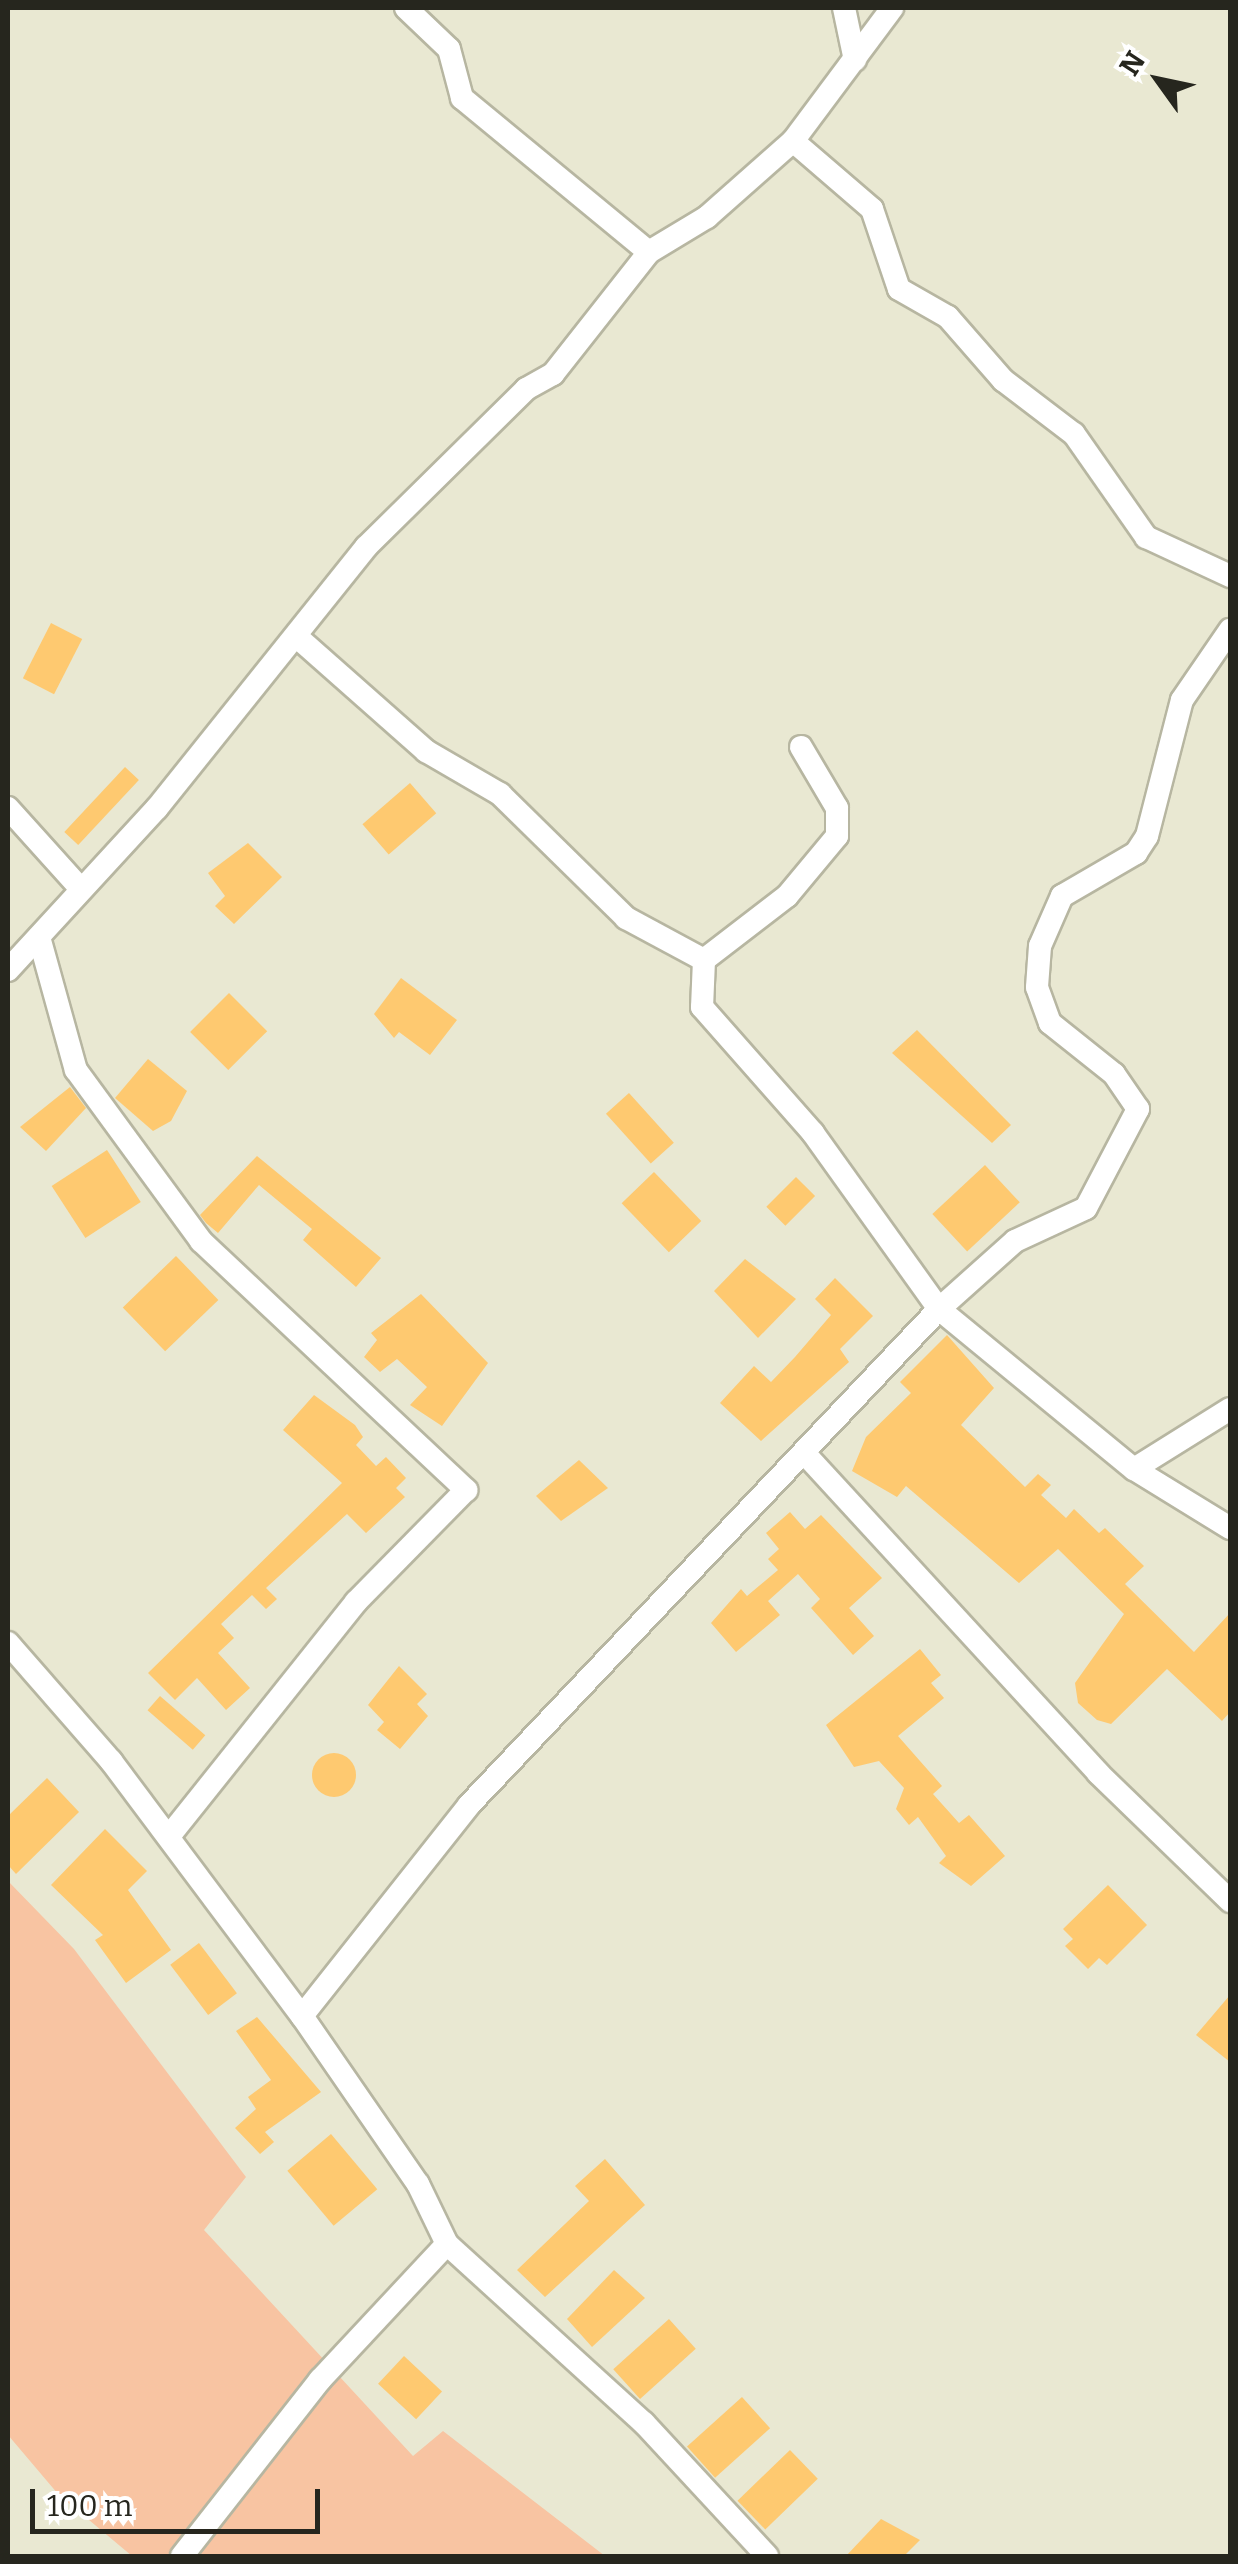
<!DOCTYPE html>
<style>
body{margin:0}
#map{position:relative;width:1238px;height:2564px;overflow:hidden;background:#e9e8d2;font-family:Bitter,serif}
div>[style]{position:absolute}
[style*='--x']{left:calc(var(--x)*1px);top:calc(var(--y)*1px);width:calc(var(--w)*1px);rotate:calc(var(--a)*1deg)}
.green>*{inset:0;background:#f8c4a2}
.building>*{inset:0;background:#fec970;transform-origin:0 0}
.round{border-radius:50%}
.roads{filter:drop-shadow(2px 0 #b7b6a1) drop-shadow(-2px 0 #b7b6a1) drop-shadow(0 2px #b7b6a1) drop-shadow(0 -2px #b7b6a1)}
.street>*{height:22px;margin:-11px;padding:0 11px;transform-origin:11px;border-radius:11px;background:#fff}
span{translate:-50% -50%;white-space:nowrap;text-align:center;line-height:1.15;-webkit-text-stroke:10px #fff;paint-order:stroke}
.frame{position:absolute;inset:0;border:10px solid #26261e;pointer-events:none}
.north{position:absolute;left:1108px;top:30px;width:100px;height:100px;-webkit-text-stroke:8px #fff;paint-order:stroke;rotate:303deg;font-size:28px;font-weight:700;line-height:40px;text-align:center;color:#26261e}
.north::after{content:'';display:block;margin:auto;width:35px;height:45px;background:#26261e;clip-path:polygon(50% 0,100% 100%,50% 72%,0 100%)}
.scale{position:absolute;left:30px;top:2489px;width:290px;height:45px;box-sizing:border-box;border:5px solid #26261e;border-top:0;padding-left:12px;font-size:30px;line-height:35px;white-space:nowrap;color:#26261e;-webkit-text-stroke:8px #fff;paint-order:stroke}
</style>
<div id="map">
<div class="green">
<div style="clip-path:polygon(8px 1881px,74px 1949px,246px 2177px,204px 2230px,413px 2456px,443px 2431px,605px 2556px,132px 2556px,58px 2494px,8px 2435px)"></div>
</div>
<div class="building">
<div style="left:51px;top:623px;width:35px;height:62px;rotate:27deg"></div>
<div style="left:125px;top:767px;width:19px;height:89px;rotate:43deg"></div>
<div style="left:410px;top:783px;width:40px;height:63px;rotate:49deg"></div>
<div style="clip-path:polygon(248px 843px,282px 877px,234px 924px,215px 906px,225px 896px,208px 873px)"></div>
<div style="clip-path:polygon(401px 978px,457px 1020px,430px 1055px,399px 1032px,394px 1038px,374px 1014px)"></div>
<div style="left:229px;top:993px;width:54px;height:55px;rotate:45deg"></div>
<div style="clip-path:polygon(917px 1030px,1011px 1125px,992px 1143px,892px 1053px)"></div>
<div style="clip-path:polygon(148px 1059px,187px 1091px,171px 1121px,153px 1131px,115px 1098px)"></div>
<div style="clip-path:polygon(70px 1087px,86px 1108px,46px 1151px,20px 1127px)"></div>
<div style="left:629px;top:1093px;width:67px;height:31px;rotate:48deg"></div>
<div style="left:107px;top:1150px;width:62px;height:66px;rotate:57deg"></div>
<div style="clip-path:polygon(257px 1156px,381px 1258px,356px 1287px,303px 1240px,312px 1229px,259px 1185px,218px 1233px,206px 1223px,200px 1215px)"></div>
<div style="left:985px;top:1165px;width:51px;height:72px;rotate:47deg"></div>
<div style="left:654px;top:1172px;width:68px;height:45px;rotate:46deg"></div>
<div style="left:796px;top:1177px;width:27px;height:42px;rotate:45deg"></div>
<div style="left:176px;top:1256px;width:61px;height:74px;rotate:46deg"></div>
<div style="clip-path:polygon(745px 1259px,796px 1299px,758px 1338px,714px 1291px)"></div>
<div style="clip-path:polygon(835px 1278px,873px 1316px,840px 1349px,849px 1362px,761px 1441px,720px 1403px,754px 1366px,771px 1382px,795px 1357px,831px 1315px,815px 1299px)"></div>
<div style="clip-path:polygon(421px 1294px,488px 1363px,442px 1426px,410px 1405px,427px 1387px,397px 1359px,380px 1372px,364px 1357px,377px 1340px,371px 1333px)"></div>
<div style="clip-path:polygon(947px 1335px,994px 1388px,961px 1425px,1025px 1487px,1038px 1474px,1051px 1485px,1041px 1495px,1066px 1518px,1074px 1509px,1099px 1533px,1105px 1528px,1144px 1566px,1125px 1584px,1194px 1652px,1230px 1613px,1230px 1712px,1222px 1721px,1167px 1669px,1111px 1724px,1097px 1720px,1078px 1703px,1075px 1683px,1124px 1614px,1058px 1549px,1019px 1583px,906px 1486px,897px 1497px,852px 1471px,866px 1437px,911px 1393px,900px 1382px)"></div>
<div style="clip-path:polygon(314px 1395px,355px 1425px,363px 1437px,356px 1445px,376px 1466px,386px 1457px,406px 1478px,396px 1488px,405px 1497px,366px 1533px,347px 1514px,266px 1588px,277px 1599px,266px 1609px,252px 1595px,221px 1624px,234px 1638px,218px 1653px,250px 1688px,226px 1710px,197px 1678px,175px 1700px,148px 1673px,342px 1483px,283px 1430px)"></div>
<div style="clip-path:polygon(579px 1460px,608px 1488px,561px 1521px,536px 1496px)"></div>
<div style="clip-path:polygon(790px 1512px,805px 1529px,821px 1515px,882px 1578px,849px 1608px,874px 1636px,853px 1655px,811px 1608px,820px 1599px,798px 1574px,768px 1601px,780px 1615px,736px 1652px,711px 1623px,741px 1589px,747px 1596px,778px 1570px,768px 1559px,779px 1549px,766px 1533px)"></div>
<div style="clip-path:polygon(920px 1649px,941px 1675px,931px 1683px,944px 1698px,898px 1736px,942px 1786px,933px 1794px,959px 1823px,969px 1815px,1005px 1856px,971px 1886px,939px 1863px,946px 1856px,918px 1817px,909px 1825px,896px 1809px,904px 1788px,879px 1761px,854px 1767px,826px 1725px)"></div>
<div style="clip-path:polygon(399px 1666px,427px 1694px,417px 1704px,428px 1716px,400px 1749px,377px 1730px,384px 1722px,368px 1705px)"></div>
<div style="left:160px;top:1696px;width:60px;height:19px;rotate:41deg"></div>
<div class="round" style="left:312px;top:1753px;width:44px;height:44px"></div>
<div style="clip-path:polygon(47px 1778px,79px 1812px,16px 1874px,8px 1865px,8px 1816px)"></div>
<div style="clip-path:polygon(105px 1829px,147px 1871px,128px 1890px,171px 1950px,126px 1983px,95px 1940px,103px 1935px,51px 1885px)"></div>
<div style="clip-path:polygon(1108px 1885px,1147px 1925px,1107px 1965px,1099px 1958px,1088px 1969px,1065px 1946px,1073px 1939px,1063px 1929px)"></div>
<div style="left:199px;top:1943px;width:63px;height:36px;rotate:53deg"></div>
<div style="clip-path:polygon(1230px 1995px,1230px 2062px,1196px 2035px)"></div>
<div style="clip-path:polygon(257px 2017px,321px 2092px,265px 2132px,274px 2142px,260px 2154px,235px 2128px,256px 2109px,248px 2097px,271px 2080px,236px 2031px)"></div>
<div style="left:331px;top:2134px;width:72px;height:57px;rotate:50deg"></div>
<div style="clip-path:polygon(605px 2159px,645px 2205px,545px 2297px,517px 2270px,589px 2201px,575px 2186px)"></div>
<div style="clip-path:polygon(614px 2270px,645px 2298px,592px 2347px,567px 2319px)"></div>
<div style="left:669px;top:2319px;width:40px;height:75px;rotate:48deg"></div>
<div style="left:404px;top:2356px;width:52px;height:38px;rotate:43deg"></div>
<div style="left:742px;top:2397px;width:42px;height:74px;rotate:48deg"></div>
<div style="left:790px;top:2450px;width:40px;height:73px;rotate:46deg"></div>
<div style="clip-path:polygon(881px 2519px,920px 2540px,904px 2556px,846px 2556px)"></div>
</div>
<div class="roads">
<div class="street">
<div style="--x:406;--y:8;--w:59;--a:43.6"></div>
<div style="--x:449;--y:49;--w:51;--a:75.1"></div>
<div style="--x:462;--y:98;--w:242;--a:39.5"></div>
<div style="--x:844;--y:8;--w:53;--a:78.1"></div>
<div style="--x:793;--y:141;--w:104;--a:40.7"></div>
<div style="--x:872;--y:209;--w:84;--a:71.4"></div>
<div style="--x:899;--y:289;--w:56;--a:29.7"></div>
<div style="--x:948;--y:317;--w:84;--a:48.9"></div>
<div style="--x:1003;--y:380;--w:89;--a:37.3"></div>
<div style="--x:1074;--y:434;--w:126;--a:55"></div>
<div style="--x:1146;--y:537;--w:93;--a:24.9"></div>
<div style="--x:296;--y:636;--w:174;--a:41.5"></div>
<div style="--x:426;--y:751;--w:86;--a:30.2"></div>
<div style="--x:500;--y:794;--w:177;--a:44.5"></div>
<div style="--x:626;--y:918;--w:89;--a:28.3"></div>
<div style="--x:801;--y:747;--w:71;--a:59.5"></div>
<div style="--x:837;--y:808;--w:28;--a:90"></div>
<div style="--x:837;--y:836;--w:78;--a:129.8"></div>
<div style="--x:787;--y:896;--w:105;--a:142.4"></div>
<div style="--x:704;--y:960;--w:47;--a:92.4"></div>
<div style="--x:702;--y:1007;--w:168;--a:48.6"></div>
<div style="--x:813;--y:1133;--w:216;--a:54.4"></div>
<div style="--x:939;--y:1309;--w:252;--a:39.4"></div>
<div style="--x:1134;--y:1469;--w:113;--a:31.6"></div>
<div style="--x:8;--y:808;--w:109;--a:48"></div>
<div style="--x:39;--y:937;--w:138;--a:74.5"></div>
<div style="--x:76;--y:1070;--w:212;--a:53.8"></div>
<div style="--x:201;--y:1241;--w:364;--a:43.2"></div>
<div style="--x:466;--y:1490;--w:157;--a:134.5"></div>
<div style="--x:356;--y:1602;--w:300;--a:128.6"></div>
<div style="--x:8;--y:970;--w:220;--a:-47.4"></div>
<div style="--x:157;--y:808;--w:334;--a:-51.3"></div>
<div style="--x:366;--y:547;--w:225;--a:-44.6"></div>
<div style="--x:526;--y:389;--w:31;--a:-29"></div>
<div style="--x:553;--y:374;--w:155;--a:-51.8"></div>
<div style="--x:649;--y:252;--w:68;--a:-31.1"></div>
<div style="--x:707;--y:217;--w:115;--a:-41.5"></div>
<div style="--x:793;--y:141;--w:166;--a:-53.3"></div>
<div style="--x:806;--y:1455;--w:432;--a:47.4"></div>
<div style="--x:1098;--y:1773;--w:184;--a:44.1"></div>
<div style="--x:1134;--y:1469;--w:113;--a:-32"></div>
<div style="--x:8;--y:1643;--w:157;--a:48.9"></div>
<div style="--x:111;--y:1761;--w:319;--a:53.2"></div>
<div style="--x:302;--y:2016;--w:204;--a:55.4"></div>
<div style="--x:418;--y:2184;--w:67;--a:64.2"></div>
<div style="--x:447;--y:2244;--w:266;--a:42.3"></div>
<div style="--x:644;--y:2423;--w:181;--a:47.2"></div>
<div style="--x:302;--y:2016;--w:269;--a:-51.6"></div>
<div style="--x:469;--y:1805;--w:683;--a:-46.54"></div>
<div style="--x:939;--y:1309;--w:102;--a:-41.8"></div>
<div style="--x:1015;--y:1241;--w:78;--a:-24.9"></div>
<div style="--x:1086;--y:1208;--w:112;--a:-62.3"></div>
<div style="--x:1138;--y:1109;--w:42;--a:-124.4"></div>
<div style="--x:1114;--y:1074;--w:82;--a:-141.4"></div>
<div style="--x:1050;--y:1023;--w:38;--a:-110"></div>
<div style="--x:1037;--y:987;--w:41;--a:-85.8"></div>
<div style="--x:1040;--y:946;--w:55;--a:-66.3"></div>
<div style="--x:1062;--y:896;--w:86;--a:-30.2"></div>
<div style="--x:1136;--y:853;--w:20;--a:-57"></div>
<div style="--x:1147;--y:836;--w:140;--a:-75.6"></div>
<div style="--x:1182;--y:700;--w:85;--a:-55.6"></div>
<div style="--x:182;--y:2556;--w:224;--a:-51.9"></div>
<div style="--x:320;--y:2380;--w:186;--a:-47"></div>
</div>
</div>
<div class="frame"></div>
<div class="north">N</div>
<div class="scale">100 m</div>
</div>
